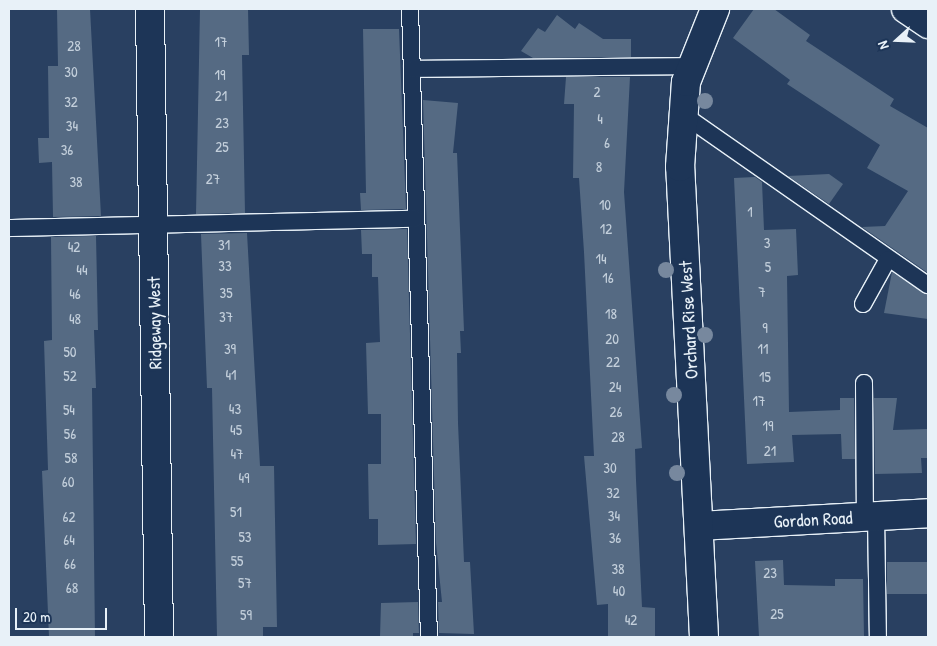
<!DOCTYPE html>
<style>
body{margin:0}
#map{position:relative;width:937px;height:646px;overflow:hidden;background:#294061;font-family:"Patrick Hand",sans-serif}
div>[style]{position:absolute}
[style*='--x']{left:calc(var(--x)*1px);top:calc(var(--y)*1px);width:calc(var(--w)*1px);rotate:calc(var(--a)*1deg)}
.building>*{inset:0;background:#556a83;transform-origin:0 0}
.roads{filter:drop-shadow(1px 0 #e8f1f8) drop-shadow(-1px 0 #e8f1f8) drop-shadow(0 1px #e8f1f8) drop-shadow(0 -1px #e8f1f8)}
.lane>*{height:16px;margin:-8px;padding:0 8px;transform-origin:8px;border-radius:8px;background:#1d3557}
.street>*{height:28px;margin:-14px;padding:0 14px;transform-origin:14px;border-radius:14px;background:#1d3557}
.trees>*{width:16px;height:16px;margin:-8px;border-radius:50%;background:#77889e}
span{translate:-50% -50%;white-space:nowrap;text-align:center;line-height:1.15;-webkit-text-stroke:5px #1d3557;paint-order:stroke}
.number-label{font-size:15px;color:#c3cfdb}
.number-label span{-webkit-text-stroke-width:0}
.street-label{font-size:18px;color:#e8f1f8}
.frame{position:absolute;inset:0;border:10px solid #e8f1f8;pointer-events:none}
.north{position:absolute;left:872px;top:15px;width:50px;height:50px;-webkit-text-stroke:4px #1d3557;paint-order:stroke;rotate:250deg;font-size:14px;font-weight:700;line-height:20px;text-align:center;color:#e8f1f8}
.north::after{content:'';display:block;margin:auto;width:18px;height:22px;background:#e8f1f8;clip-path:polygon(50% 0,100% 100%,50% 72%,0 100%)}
.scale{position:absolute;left:15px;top:608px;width:92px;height:22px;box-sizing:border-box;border:2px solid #e8f1f8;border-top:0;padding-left:6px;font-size:15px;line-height:18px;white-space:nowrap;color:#e8f1f8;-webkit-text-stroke:4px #1d3557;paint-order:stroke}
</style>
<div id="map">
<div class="building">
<div style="clip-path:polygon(57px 9px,90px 9px,101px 216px,53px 217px,52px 162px,39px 163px,38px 138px,49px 138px,48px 66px,58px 66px)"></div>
<div style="clip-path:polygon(200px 9px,248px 9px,249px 55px,242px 55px,245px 213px,196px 214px)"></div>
<div style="clip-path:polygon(754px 9px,774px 9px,810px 35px,806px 41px,894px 99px,890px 106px,928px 128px,928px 273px,862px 227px,885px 226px,908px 191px,867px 168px,880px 145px,787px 84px,790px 80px,733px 38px)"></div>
<div style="clip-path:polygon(557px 15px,575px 29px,579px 23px,603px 39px,631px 39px,631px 57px,533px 58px,521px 51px,538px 28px,545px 32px)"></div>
<div style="clip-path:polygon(363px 29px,399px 29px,406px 209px,361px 210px,360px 193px,366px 193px)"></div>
<div style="clip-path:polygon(566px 77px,630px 77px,624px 192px,642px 448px,635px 449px,636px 480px,642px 607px,655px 608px,655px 637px,608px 637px,608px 604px,597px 605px,584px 456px,594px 456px,584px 252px,579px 178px,573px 178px,574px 104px,564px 104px)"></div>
<div style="clip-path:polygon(423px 100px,458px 103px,453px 153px,457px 153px,464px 331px,460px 331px,461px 353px,457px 353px,458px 423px,464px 562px,470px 562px,474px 634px,439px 633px,438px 602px,442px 602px,436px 543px)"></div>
<div style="clip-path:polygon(829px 174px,843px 184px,829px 204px,788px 176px)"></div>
<div style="clip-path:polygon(755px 177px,762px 182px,764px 230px,796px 229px,798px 275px,787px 276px,789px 412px,840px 410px,840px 398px,854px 398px,855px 459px,842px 459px,841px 434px,792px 435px,794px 462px,747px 464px,734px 178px)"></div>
<div style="clip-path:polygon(407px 229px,416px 544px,378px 545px,378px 519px,369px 519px,368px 464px,381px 464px,381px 414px,368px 414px,366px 343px,380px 342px,378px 277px,372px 277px,372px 254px,362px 254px,361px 230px)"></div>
<div style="clip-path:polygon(247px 233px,260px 466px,274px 466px,277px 627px,263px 627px,263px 637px,217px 637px,212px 388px,207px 388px,201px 234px)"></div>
<div style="clip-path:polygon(96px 236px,98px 330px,94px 330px,96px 388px,92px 388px,95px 637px,49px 637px,42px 471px,48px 470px,44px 341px,52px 340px,51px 237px)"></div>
<div style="clip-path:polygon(892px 272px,928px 295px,928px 319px,884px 313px)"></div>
<div style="clip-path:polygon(874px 398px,897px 398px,893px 430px,928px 429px,928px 458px,921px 458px,922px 473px,875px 474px)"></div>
<div style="clip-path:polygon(783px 560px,784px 585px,835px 586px,835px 579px,863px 579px,864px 637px,759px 637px,755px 561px)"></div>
<div style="left:928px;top:562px;width:32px;height:41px;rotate:90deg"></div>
<div style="clip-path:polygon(418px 602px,419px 633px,413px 633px,413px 637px,380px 637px,381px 603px)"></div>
</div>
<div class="roads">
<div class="lane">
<div style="--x:410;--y:9;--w:628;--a:88.27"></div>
<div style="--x:412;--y:69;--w:279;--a:-0.6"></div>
<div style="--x:681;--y:113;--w:301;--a:34.9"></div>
<div style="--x:9;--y:228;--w:407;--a:-1.3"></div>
<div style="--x:863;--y:304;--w:51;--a:-60.9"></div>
<div style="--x:864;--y:383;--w:133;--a:89.6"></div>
<div style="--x:876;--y:516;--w:121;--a:89.1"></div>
</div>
<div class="street">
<div style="--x:150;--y:9;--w:628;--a:89.18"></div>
<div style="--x:906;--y:9;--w:27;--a:34"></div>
<div style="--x:699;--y:526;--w:229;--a:-3.2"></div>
<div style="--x:704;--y:637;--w:471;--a:-92.9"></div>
<div style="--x:680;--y:167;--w:85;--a:-86"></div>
<div style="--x:686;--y:82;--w:79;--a:-68.3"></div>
</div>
</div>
<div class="trees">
<div style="left:705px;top:101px"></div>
<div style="left:666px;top:270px"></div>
<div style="left:705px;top:335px"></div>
<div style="left:674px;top:395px"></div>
<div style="left:677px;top:473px"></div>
</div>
<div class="number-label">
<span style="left:221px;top:42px">17</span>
<span style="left:74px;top:46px">28</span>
<span style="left:71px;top:72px">30</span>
<span style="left:220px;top:75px">19</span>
<span style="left:597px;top:92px">2</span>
<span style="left:221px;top:96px">21</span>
<span style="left:71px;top:102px">32</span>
<span style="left:600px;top:119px">4</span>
<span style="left:222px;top:123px">23</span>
<span style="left:72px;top:126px">34</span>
<span style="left:607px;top:143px">6</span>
<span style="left:222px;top:147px">25</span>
<span style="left:67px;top:150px">36</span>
<span style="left:599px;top:167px">8</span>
<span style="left:213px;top:179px">27</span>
<span style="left:76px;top:182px">38</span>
<span style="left:605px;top:205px">10</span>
<span style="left:750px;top:212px">1</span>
<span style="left:606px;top:229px">12</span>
<span style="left:767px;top:243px">3</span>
<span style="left:224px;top:245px">31</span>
<span style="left:74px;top:247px">42</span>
<span style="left:601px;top:259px">14</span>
<span style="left:225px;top:266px">33</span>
<span style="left:768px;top:267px">5</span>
<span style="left:82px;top:270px">44</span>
<span style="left:608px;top:278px">16</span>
<span style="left:762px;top:292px">7</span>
<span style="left:226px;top:293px">35</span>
<span style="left:75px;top:294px">46</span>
<span style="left:611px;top:314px">18</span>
<span style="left:226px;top:317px">37</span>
<span style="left:75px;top:319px">48</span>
<span style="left:765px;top:328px">9</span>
<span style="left:612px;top:339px">20</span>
<span style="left:230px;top:349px">39</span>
<span style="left:763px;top:349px">11</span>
<span style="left:70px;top:352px">50</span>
<span style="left:613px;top:362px">22</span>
<span style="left:231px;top:375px">41</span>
<span style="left:70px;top:376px">52</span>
<span style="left:765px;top:377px">15</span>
<span style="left:615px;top:387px">24</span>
<span style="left:759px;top:401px">17</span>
<span style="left:235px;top:409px">43</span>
<span style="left:69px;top:410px">54</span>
<span style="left:616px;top:412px">26</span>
<span style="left:768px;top:426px">19</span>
<span style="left:236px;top:430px">45</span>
<span style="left:70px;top:434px">56</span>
<span style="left:618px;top:437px">28</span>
<span style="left:770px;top:451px">21</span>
<span style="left:237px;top:454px">47</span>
<span style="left:71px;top:458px">58</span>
<span style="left:610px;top:468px">30</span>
<span style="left:244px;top:478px">49</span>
<span style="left:68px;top:482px">60</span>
<span style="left:613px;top:493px">32</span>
<span style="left:236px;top:512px">51</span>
<span style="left:614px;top:516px">34</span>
<span style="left:69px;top:517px">62</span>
<span style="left:245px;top:537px">53</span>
<span style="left:615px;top:538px">36</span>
<span style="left:69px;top:540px">64</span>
<span style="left:237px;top:561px">55</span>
<span style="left:70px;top:564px">66</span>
<span style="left:618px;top:569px">38</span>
<span style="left:770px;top:573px">23</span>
<span style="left:245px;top:583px">57</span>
<span style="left:72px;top:588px">68</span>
<span style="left:619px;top:591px">40</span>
<span style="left:777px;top:614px">25</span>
<span style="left:246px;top:615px">59</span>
<span style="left:631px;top:620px">42</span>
</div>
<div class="street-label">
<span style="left:689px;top:320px;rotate:-93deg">Orchard Rise West</span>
<span style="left:155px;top:323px;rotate:-91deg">Ridgeway West</span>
<span style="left:813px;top:520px;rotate:-3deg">Gordon Road</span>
</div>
<div class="frame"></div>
<div class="north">N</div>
<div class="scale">20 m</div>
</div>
